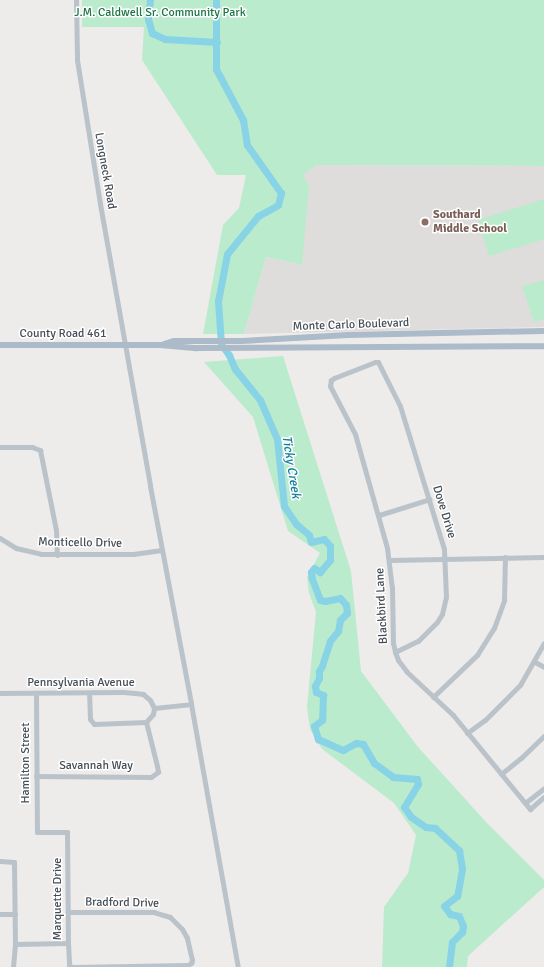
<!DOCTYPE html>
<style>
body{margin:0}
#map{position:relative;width:544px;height:967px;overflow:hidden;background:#eeebeb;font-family:Signika,sans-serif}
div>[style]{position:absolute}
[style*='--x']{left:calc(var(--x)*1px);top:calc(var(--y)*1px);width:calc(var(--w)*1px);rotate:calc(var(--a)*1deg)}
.education>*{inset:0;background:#dfdcdc}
.green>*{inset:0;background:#baebcc}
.river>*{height:7px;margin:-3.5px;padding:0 3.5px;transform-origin:3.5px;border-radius:3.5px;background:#88d3e6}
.minor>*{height:5px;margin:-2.5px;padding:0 2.5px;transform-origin:2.5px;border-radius:2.5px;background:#bac3ca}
.major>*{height:6px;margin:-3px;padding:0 3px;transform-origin:3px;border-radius:3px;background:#abbbc9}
.dots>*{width:11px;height:11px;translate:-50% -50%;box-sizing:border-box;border:2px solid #fff;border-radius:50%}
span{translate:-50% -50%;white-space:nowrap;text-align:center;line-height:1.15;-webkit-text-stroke:3px #fff;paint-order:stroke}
.park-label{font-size:12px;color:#1a7446}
.street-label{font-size:12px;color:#454e57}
.education-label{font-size:12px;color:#785e54;font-weight:700}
.left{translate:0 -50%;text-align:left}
.water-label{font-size:13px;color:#12809c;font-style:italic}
</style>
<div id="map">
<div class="education">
<div style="clip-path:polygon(316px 165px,544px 166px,544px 327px,244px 334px,266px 257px,301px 265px,302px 175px)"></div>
</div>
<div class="green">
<div style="clip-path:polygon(82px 0,544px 0,544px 166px,316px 165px,303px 175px,309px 186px,302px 265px,266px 257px,244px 334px,203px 334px,223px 225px,239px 208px,246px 175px,217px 175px,142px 60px,144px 27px,82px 27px)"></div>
<div style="clip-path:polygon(544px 199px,544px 239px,489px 256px,478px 220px)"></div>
<div style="clip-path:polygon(544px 280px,544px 319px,534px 322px,522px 286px)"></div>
<div style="clip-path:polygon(283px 356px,351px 571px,361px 671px,418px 747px,487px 823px,544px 880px,544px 887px,468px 956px,467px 967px,382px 967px,384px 907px,408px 873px,416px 835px,394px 803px,322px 749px,310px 729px,307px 707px,316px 612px,309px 593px,307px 577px,320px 553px,288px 531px,253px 417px,204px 362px)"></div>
</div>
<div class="river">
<div style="--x:150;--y:0;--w:19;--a:96"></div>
<div style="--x:148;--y:19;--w:15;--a:74"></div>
<div style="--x:152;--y:33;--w:14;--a:25"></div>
<div style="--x:165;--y:39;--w:52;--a:3.3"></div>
<div style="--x:216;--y:0;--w:69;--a:90"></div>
<div style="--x:216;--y:69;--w:58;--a:62.1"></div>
<div style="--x:243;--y:120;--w:25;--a:81"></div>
<div style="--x:247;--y:145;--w:59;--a:54.7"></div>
<div style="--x:281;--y:193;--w:12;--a:104"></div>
<div style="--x:278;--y:205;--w:23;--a:151"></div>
<div style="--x:258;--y:216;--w:49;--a:129.2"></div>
<div style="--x:227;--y:254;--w:48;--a:100.8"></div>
<div style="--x:218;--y:301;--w:43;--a:86"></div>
<div style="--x:221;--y:344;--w:14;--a:54"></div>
<div style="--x:229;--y:355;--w:15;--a:67"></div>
<div style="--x:235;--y:369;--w:40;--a:51"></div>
<div style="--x:260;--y:400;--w:43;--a:66.4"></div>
<div style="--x:277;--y:439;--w:67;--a:84"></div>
<div style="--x:284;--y:506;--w:22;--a:56"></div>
<div style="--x:296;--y:524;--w:17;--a:40"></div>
<div style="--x:309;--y:535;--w:7;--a:74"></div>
<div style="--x:311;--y:542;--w:13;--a:-13"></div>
<div style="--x:324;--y:539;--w:9;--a:49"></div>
<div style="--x:330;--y:546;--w:14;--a:90"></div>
<div style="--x:330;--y:560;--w:16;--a:130"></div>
<div style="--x:320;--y:572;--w:7;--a:-146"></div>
<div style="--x:314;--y:568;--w:5;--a:127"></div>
<div style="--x:311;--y:572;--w:7;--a:82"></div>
<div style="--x:312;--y:579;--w:22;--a:69"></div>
<div style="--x:320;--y:600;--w:5;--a:11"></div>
<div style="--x:325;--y:601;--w:15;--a:-11"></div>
<div style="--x:340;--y:598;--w:9;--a:49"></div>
<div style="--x:346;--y:605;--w:8;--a:83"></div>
<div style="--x:347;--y:613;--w:10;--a:135"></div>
<div style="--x:340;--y:620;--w:11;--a:100"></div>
<div style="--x:338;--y:631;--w:13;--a:129"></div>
<div style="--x:330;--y:641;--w:26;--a:108"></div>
<div style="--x:322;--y:666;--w:6;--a:121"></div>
<div style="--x:319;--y:671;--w:7;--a:90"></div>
<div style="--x:319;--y:678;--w:9;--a:117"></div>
<div style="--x:315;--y:686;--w:6;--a:81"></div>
<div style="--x:316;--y:692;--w:8;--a:23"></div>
<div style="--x:323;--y:695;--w:25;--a:92"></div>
<div style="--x:322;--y:720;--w:10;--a:143"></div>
<div style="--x:314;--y:726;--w:14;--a:73"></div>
<div style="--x:318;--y:739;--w:27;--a:24"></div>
<div style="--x:343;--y:750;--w:15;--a:-28"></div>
<div style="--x:356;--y:743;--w:7;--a:8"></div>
<div style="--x:363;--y:744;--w:22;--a:60"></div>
<div style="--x:374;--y:763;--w:24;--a:36"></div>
<div style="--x:393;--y:777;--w:24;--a:5"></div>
<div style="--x:417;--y:779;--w:5;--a:79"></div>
<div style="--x:418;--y:784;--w:27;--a:121"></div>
<div style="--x:404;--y:807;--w:12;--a:55"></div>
<div style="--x:411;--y:817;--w:18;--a:34"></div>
<div style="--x:426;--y:827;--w:9;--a:6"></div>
<div style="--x:435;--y:828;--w:33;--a:43"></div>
<div style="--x:459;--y:850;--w:19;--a:81"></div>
<div style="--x:462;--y:869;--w:27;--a:100"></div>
<div style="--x:457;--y:896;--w:16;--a:142"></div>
<div style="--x:444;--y:906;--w:10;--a:53"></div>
<div style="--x:450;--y:914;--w:9;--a:13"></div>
<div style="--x:459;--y:916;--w:11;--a:68"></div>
<div style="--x:463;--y:926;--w:6;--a:99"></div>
<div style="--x:462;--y:932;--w:14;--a:135"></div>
<div style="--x:452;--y:942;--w:25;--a:97"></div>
</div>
<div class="minor">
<div style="--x:76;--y:0;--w:60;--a:89"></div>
<div style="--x:77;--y:60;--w:146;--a:80.9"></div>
<div style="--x:100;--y:204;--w:286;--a:79.9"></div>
<div style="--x:150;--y:486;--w:222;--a:79.3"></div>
<div style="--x:191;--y:704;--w:267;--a:79.9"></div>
<div style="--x:0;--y:447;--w:32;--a:0"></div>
<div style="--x:32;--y:447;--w:9;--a:21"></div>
<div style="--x:40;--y:450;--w:82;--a:78.7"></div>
<div style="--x:56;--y:530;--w:25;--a:88"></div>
<div style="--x:379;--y:515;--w:53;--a:-17.4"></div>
<div style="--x:0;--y:538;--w:19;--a:32"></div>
<div style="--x:16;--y:548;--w:26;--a:13"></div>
<div style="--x:41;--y:554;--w:92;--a:0"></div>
<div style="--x:133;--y:554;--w:29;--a:-8"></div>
<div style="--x:389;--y:560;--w:155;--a:-1.1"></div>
<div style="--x:395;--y:652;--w:25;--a:-26"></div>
<div style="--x:418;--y:641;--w:27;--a:-45"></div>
<div style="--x:437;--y:622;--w:9;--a:-58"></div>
<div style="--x:442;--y:614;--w:17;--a:-77"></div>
<div style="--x:446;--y:597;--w:48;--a:-92.4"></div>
<div style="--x:444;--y:549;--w:150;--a:-107.1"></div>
<div style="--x:400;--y:406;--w:49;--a:-116.6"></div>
<div style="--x:378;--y:362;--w:3;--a:180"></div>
<div style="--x:375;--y:362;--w:44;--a:158.7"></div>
<div style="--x:334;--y:378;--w:4;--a:146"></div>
<div style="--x:331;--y:380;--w:6;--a:99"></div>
<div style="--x:330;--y:386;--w:54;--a:62.5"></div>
<div style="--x:355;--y:434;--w:118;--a:74.3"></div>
<div style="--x:387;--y:548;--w:39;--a:83"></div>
<div style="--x:392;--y:587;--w:56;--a:89"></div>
<div style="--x:393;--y:643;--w:9;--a:77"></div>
<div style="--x:395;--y:652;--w:9;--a:69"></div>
<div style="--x:398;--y:660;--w:15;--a:53"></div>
<div style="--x:407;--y:672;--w:63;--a:43.1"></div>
<div style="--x:453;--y:715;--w:122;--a:50.7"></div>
<div style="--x:530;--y:809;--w:18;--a:-41"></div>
<div style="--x:535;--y:662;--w:10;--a:29"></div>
<div style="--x:0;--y:693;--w:123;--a:-0.5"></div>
<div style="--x:123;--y:692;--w:12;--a:5"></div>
<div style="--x:135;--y:693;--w:8;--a:7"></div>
<div style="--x:143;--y:694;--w:9;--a:41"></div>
<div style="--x:150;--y:700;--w:9;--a:63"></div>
<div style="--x:154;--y:708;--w:6;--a:99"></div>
<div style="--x:153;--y:714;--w:11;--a:131"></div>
<div style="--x:146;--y:722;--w:52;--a:177.8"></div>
<div style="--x:94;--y:724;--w:6;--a:-129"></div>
<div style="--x:90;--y:719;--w:26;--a:-92"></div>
<div style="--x:36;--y:693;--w:139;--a:89.6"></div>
<div style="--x:37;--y:832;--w:30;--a:0"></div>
<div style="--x:67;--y:832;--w:111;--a:89.5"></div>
<div style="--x:68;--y:943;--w:22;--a:87"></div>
<div style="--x:69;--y:965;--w:4;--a:34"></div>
<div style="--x:72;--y:967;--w:116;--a:-1"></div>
<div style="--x:188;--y:965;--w:4;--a:-34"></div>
<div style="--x:191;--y:963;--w:3;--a:-72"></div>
<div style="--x:192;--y:960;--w:23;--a:-103"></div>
<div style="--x:187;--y:938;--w:10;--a:-119"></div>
<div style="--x:182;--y:929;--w:17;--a:-135"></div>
<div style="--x:170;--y:917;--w:17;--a:-163"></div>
<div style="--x:154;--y:912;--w:86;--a:180"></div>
<div style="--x:433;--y:697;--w:61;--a:-43.7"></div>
<div style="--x:477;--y:655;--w:32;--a:-58"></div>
<div style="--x:494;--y:628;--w:30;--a:-70"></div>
<div style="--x:504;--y:600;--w:43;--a:-88.7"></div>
<div style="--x:154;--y:708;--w:37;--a:-6"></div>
<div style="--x:467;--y:733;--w:22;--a:-36"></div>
<div style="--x:485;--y:720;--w:49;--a:-45"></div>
<div style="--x:520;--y:685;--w:48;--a:-60.3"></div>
<div style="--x:501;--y:774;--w:26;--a:-39"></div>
<div style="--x:521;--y:758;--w:32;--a:-44"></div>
<div style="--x:36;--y:776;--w:115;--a:0.5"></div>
<div style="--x:151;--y:777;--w:9;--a:-36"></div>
<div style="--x:158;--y:772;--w:6;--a:-99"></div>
<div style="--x:157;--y:766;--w:45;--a:-104"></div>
<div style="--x:525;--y:803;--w:24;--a:-38"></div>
<div style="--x:0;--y:861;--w:14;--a:4"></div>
<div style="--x:14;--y:862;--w:82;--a:89.3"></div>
<div style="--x:15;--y:944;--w:23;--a:95"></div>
<div style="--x:0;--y:914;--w:15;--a:0"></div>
<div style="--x:15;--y:944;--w:53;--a:-1.1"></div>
</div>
<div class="major">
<div style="--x:164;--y:344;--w:10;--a:-17"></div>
<div style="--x:174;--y:341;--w:68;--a:0"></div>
<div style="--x:242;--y:341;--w:106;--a:-3.2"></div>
<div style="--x:348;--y:335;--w:196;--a:-1.2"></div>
<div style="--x:0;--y:345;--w:160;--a:0"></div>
<div style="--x:160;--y:345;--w:37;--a:5"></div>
<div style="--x:197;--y:348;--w:347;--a:-0.3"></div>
</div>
<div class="dots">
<div style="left:425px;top:222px;background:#8d6e63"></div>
</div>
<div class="park-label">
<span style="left:160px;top:13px">J.M. Caldwell Sr. Community Park</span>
</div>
<div class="street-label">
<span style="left:105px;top:171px;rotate:80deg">Longneck Road</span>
<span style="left:351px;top:325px;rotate:-2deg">Monte Carlo Boulevard</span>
<span style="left:63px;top:334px">County Road 461</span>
<span style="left:444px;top:512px;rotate:73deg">Dove Drive</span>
<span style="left:80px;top:543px;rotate:1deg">Monticello Drive</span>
<span style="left:382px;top:606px;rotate:-93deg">Blackbird Lane</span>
<span style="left:81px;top:683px">Pennsylvania Avenue</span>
<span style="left:26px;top:763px;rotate:-90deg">Hamilton Street</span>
<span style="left:96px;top:766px">Savannah Way</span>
<span style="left:58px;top:899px;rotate:-90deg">Marquette Drive</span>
<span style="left:122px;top:903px;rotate:1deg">Bradford Drive</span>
</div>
<div class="education-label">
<span class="left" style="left:433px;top:222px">Southard<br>Middle School</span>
</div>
<div class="water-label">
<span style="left:291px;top:467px;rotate:81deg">Ticky Creek</span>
</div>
</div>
